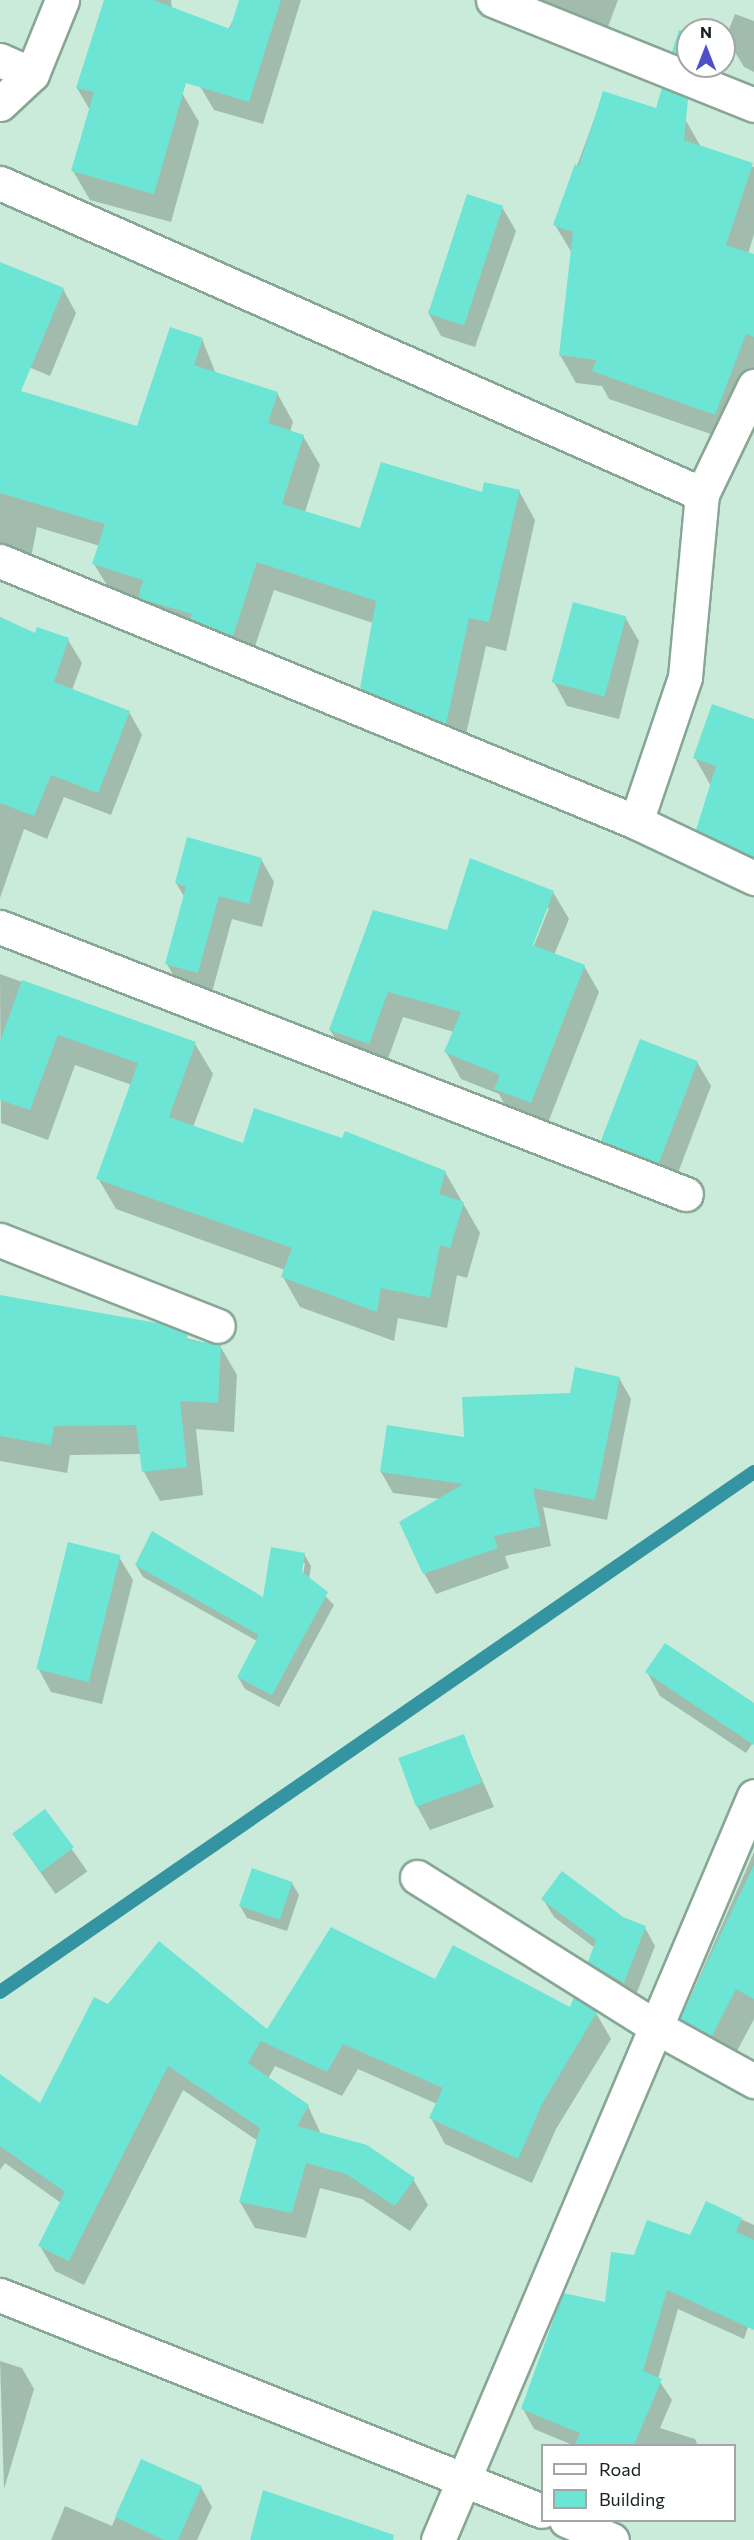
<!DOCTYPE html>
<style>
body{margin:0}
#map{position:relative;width:754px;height:2540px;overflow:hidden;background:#caebd9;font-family:Commissioner,sans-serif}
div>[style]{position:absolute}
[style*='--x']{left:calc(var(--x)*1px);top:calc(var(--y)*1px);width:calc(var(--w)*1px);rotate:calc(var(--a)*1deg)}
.shadow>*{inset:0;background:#0003;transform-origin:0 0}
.stream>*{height:14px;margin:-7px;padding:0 7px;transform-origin:7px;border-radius:7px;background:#3494a1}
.building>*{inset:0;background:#6ce5d5;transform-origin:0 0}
.roads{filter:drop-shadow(2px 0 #87a695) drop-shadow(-2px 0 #87a695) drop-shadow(0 2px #87a695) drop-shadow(0 -2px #87a695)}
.minor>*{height:33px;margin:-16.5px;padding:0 16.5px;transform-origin:16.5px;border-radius:16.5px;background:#fff}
span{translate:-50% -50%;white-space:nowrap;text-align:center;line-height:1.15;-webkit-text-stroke:4.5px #fff;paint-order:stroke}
.legend{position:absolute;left:541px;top:2444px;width:195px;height:78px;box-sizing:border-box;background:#fff;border:2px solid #a2a7a5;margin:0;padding:8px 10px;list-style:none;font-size:18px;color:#17241d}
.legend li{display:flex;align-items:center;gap:12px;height:30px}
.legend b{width:30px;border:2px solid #a2a7a5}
.north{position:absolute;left:676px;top:18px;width:60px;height:60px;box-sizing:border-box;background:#fff;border:2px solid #a2a7a5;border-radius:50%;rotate:0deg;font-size:16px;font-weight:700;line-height:24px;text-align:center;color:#17241d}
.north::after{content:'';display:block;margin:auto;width:21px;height:27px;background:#5050c6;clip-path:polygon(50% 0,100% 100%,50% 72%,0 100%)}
</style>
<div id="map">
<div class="shadow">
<div style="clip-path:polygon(109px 0,171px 0,182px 93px,199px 122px,171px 222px,90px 200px,73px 171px,90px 110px,77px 88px)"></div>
<div style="clip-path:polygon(243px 0,301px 0,263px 124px,214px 110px,200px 86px)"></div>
<div style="clip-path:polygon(503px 0,618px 0,606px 32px)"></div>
<div style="clip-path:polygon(735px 14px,754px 21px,754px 72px,744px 67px,726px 37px)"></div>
<div style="clip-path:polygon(604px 93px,685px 119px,701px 147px,754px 167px,754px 234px,748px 254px,754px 256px,754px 382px,731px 441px,609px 399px,602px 386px,576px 383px,560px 355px,572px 253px,555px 225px)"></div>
<div style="clip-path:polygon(502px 207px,516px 231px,475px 347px,441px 336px,428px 312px)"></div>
<div style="clip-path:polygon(0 264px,63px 289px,76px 313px,50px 376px,0 355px)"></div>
<div style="clip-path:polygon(202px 339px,216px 374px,277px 393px,293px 422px,290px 432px,303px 436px,320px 465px,305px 512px,361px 530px,483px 494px,519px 491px,535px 520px,506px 651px,486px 646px,462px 752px,378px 717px,361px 688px,373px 623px,274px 590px,249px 664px,111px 592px,94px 564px,100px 546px,37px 527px,29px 568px,0 563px,0 398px,138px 428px)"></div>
<div style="clip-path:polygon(0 617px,36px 635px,68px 640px,82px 663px,72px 690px,129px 712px,142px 735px,111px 815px,64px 797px,47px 839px,24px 829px,0 898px)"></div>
<div style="clip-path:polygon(625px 617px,639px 641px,619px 719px,567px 706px,554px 682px)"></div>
<div style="clip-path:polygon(754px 720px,754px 879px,715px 860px,697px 829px,711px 786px,695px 758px)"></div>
<div style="clip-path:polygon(261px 859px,274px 882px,262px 927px,232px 919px,211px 996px,180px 987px,167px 964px,185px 898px,176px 883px)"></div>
<div style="clip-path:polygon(evenodd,553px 892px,569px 919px,554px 955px,584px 966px,599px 992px,546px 1128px,511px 1116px,499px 1094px,461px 1079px,446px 1052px,454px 1032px,403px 1017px,384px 1070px,346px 1056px,330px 1030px,448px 932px,553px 892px,546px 908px,549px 908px,531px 953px,529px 952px,546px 908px)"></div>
<div style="clip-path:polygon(0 974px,195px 1044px,213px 1074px,193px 1127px,244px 1145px,445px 1172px,480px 1233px,467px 1278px,457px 1275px,447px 1328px,398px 1318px,394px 1341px,300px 1307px,283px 1277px,285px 1270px,116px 1209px,98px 1178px,132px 1085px,75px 1065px,48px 1140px,1px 1123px)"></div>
<div style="clip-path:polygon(697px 1062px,711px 1086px,673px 1186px,616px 1164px,603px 1141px)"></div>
<div style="clip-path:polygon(0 1296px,220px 1346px,237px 1375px,234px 1432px,196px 1429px,203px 1495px,160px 1501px,144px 1472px,141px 1454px,70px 1455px,67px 1473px,0 1461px)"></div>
<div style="clip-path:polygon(619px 1378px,631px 1399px,607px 1520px,543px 1507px,551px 1546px,505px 1556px,509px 1568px,436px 1594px,424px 1573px,440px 1499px,393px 1493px,381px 1472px)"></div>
<div style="clip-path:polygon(evenodd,304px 1554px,311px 1566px,309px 1579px,334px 1605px,279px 1707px,245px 1689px,238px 1677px,257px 1641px,143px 1577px,136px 1565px,264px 1600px,304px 1554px,302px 1563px,305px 1563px,302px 1579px,302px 1563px)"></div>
<div style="clip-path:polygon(119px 1557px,133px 1580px,102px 1704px,51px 1692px,38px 1668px)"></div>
<div style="clip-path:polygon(647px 1672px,754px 1709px,754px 1741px,746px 1753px,660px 1696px)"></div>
<div style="clip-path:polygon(463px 1736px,494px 1807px,430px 1830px,417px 1806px)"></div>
<div style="left:45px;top:1811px;width:74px;height:39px;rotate:55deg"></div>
<div style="clip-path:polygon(754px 1852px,754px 2019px,729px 2066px,699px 2049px,681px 2019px)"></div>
<div style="clip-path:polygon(292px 1883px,299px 1895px,287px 1931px,247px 1918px,240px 1906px)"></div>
<div style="clip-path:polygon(543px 1899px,645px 1928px,655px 1946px,634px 2000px,600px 1980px,589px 1962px,595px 1948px,554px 1917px)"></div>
<div style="clip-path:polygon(436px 1981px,596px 2013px,611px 2039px,556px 2129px,532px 2183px,445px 2144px,431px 2118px,437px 2104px,358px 2069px,342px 2096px,275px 2066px,268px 2079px,308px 2106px,321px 2134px,413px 2179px,428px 2205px,410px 2231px,362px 2199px,320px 2188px,306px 2238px,255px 2228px,240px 2202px,258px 2141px,183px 2090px,84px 2285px,55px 2271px,40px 2246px,61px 2203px,5px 2163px,0 2170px,0 2076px,40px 2105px,108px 2005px,267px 2031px)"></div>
<div style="clip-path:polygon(706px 2203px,754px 2225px,754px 2309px,744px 2339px,678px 2309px,658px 2379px,672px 2400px,660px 2428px,695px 2439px,698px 2446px,575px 2446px,534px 2429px,523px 2409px,606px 2304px,635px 2256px,691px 2237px)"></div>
<div style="clip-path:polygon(0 2361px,22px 2368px,34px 2389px,4px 2489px)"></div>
<div style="clip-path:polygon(141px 2461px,201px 2487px,212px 2507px,197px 2540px,51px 2540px,65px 2506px,112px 2526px)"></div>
</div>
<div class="stream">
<div style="--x:0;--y:1992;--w:916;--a:-34.59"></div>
</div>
<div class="building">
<div style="clip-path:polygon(104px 0,153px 0,230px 29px,239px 0,281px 0,249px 102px,186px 83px,154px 194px,71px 171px,94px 92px,76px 88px)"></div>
<div style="clip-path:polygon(679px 30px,688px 31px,688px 58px,672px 52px)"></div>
<div style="clip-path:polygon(662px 88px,688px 99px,684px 140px,753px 163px,726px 245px,754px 254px,754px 337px,746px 334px,715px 415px,592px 371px,596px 360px,559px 355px,573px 232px,553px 225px,575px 164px,579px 166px,603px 91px,656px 108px)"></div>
<div style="left:467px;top:194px;width:38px;height:126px;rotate:18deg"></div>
<div style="clip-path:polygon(0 262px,64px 288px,21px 391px,137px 426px,170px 327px,203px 338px,194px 365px,278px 392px,268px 423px,304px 435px,282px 504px,360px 528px,381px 462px,482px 492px,484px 482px,520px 490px,489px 622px,469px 618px,446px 724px,360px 688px,376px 601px,257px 562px,233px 636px,190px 619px,192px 614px,138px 598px,143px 580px,92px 564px,105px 524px,0 493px)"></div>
<div style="left:573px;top:602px;width:55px;height:83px;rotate:15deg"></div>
<div style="clip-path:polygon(0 617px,35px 633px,37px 627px,69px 638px,54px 682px,130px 711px,98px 793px,51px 775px,34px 816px,0 803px)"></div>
<div style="clip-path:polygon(712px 704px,754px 719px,754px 857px,696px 830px,716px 766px,693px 758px)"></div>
<div style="clip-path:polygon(187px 837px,262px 858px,249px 904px,219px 896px,198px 973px,165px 964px,186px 887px,175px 883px)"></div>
<div style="clip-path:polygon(470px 858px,554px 891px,533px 945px,585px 965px,531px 1103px,494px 1089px,500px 1075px,444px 1052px,461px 1012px,388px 992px,369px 1044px,329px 1030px,373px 910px,447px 930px)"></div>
<div style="clip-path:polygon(22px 980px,196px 1042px,169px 1117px,243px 1143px,254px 1108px,342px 1138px,345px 1131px,446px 1171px,439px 1194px,464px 1202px,450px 1248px,440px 1245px,430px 1298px,381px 1288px,377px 1312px,281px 1277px,292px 1248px,96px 1179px,138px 1063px,58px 1035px,30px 1110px,0 1100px,0 1042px)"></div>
<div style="left:640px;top:1039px;width:62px;height:109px;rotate:21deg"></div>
<div style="clip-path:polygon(0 1295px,163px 1324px,188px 1335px,186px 1340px,221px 1344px,218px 1403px,180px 1401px,187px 1467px,142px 1472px,136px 1425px,54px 1426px,51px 1445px,0 1436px)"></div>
<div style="clip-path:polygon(575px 1367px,620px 1377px,595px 1500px,533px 1488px,541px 1526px,494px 1536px,498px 1548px,423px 1574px,399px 1522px,463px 1484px,380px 1472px,387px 1425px,464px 1437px,462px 1397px,570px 1393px)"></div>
<div style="clip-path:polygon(152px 1531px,263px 1597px,271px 1547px,305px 1553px,302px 1572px,328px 1592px,272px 1695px,237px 1677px,259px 1635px,135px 1565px)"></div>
<div style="left:68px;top:1542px;width:54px;height:131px;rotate:14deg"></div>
<div style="clip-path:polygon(665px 1643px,754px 1703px,754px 1745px,645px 1672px)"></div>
<div style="left:464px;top:1734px;width:52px;height:70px;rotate:70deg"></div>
<div style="left:45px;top:1809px;width:48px;height:41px;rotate:53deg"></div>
<div style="clip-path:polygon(754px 1865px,754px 1999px,736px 1989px,712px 2036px,680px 2019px)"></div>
<div style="left:252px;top:1868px;width:43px;height:40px;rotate:19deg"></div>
<div style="clip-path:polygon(562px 1871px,623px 1917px,646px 1926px,624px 1983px,588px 1962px,596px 1940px,541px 1899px)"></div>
<div style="clip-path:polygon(331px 1927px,435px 1979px,453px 1945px,570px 2007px,574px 1997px,597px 2012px,542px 2104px,518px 2159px,429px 2118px,443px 2088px,343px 2044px,327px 2072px,261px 2041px,248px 2063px,309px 2105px,297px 2126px,367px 2145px,415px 2178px,395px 2206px,346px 2174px,306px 2163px,292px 2213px,239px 2202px,260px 2128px,168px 2066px,69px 2261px,38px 2246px,65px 2192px,0 2146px,0 2074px,40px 2103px,94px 1997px,108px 2004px,159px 1941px,267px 2029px)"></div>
<div style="clip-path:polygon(706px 2201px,742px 2218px,736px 2232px,754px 2240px,754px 2330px,667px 2290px,643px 2371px,662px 2379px,634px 2445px,575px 2445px,580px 2433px,521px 2409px,563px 2293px,605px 2302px,611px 2252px,634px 2255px,647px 2220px,690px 2235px)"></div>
<div style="clip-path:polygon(141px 2459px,202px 2486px,178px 2540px,164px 2540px,115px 2517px)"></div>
<div style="clip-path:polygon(263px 2490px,394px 2535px,393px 2540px,250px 2540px)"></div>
</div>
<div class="roads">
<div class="minor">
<div style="--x:493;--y:0;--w:281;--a:21.9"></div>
<div style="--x:0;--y:60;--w:35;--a:24"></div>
<div style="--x:0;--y:104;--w:44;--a:-43.2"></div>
<div style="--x:32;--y:74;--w:80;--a:-67.9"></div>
<div style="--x:0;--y:183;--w:768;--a:23.89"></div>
<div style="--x:0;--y:561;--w:687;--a:22.31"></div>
<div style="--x:636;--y:822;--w:131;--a:25.4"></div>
<div style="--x:636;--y:822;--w:153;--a:-71.3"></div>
<div style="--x:685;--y:677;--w:184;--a:-84.7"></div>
<div style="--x:702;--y:494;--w:120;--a:-64.3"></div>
<div style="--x:0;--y:927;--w:736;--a:21.27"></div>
<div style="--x:0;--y:1240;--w:234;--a:21.5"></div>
<div style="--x:417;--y:1877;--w:282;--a:32.1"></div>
<div style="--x:656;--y:2027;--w:112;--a:28.9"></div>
<div style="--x:0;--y:2295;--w:583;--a:21.73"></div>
<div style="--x:566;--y:2520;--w:50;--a:23.5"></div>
<div style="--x:438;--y:2540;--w:808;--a:-66.99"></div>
</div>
</div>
<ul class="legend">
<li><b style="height:8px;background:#fff"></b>Road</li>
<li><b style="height:16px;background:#6ce5d5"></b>Building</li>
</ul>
<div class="north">N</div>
</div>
